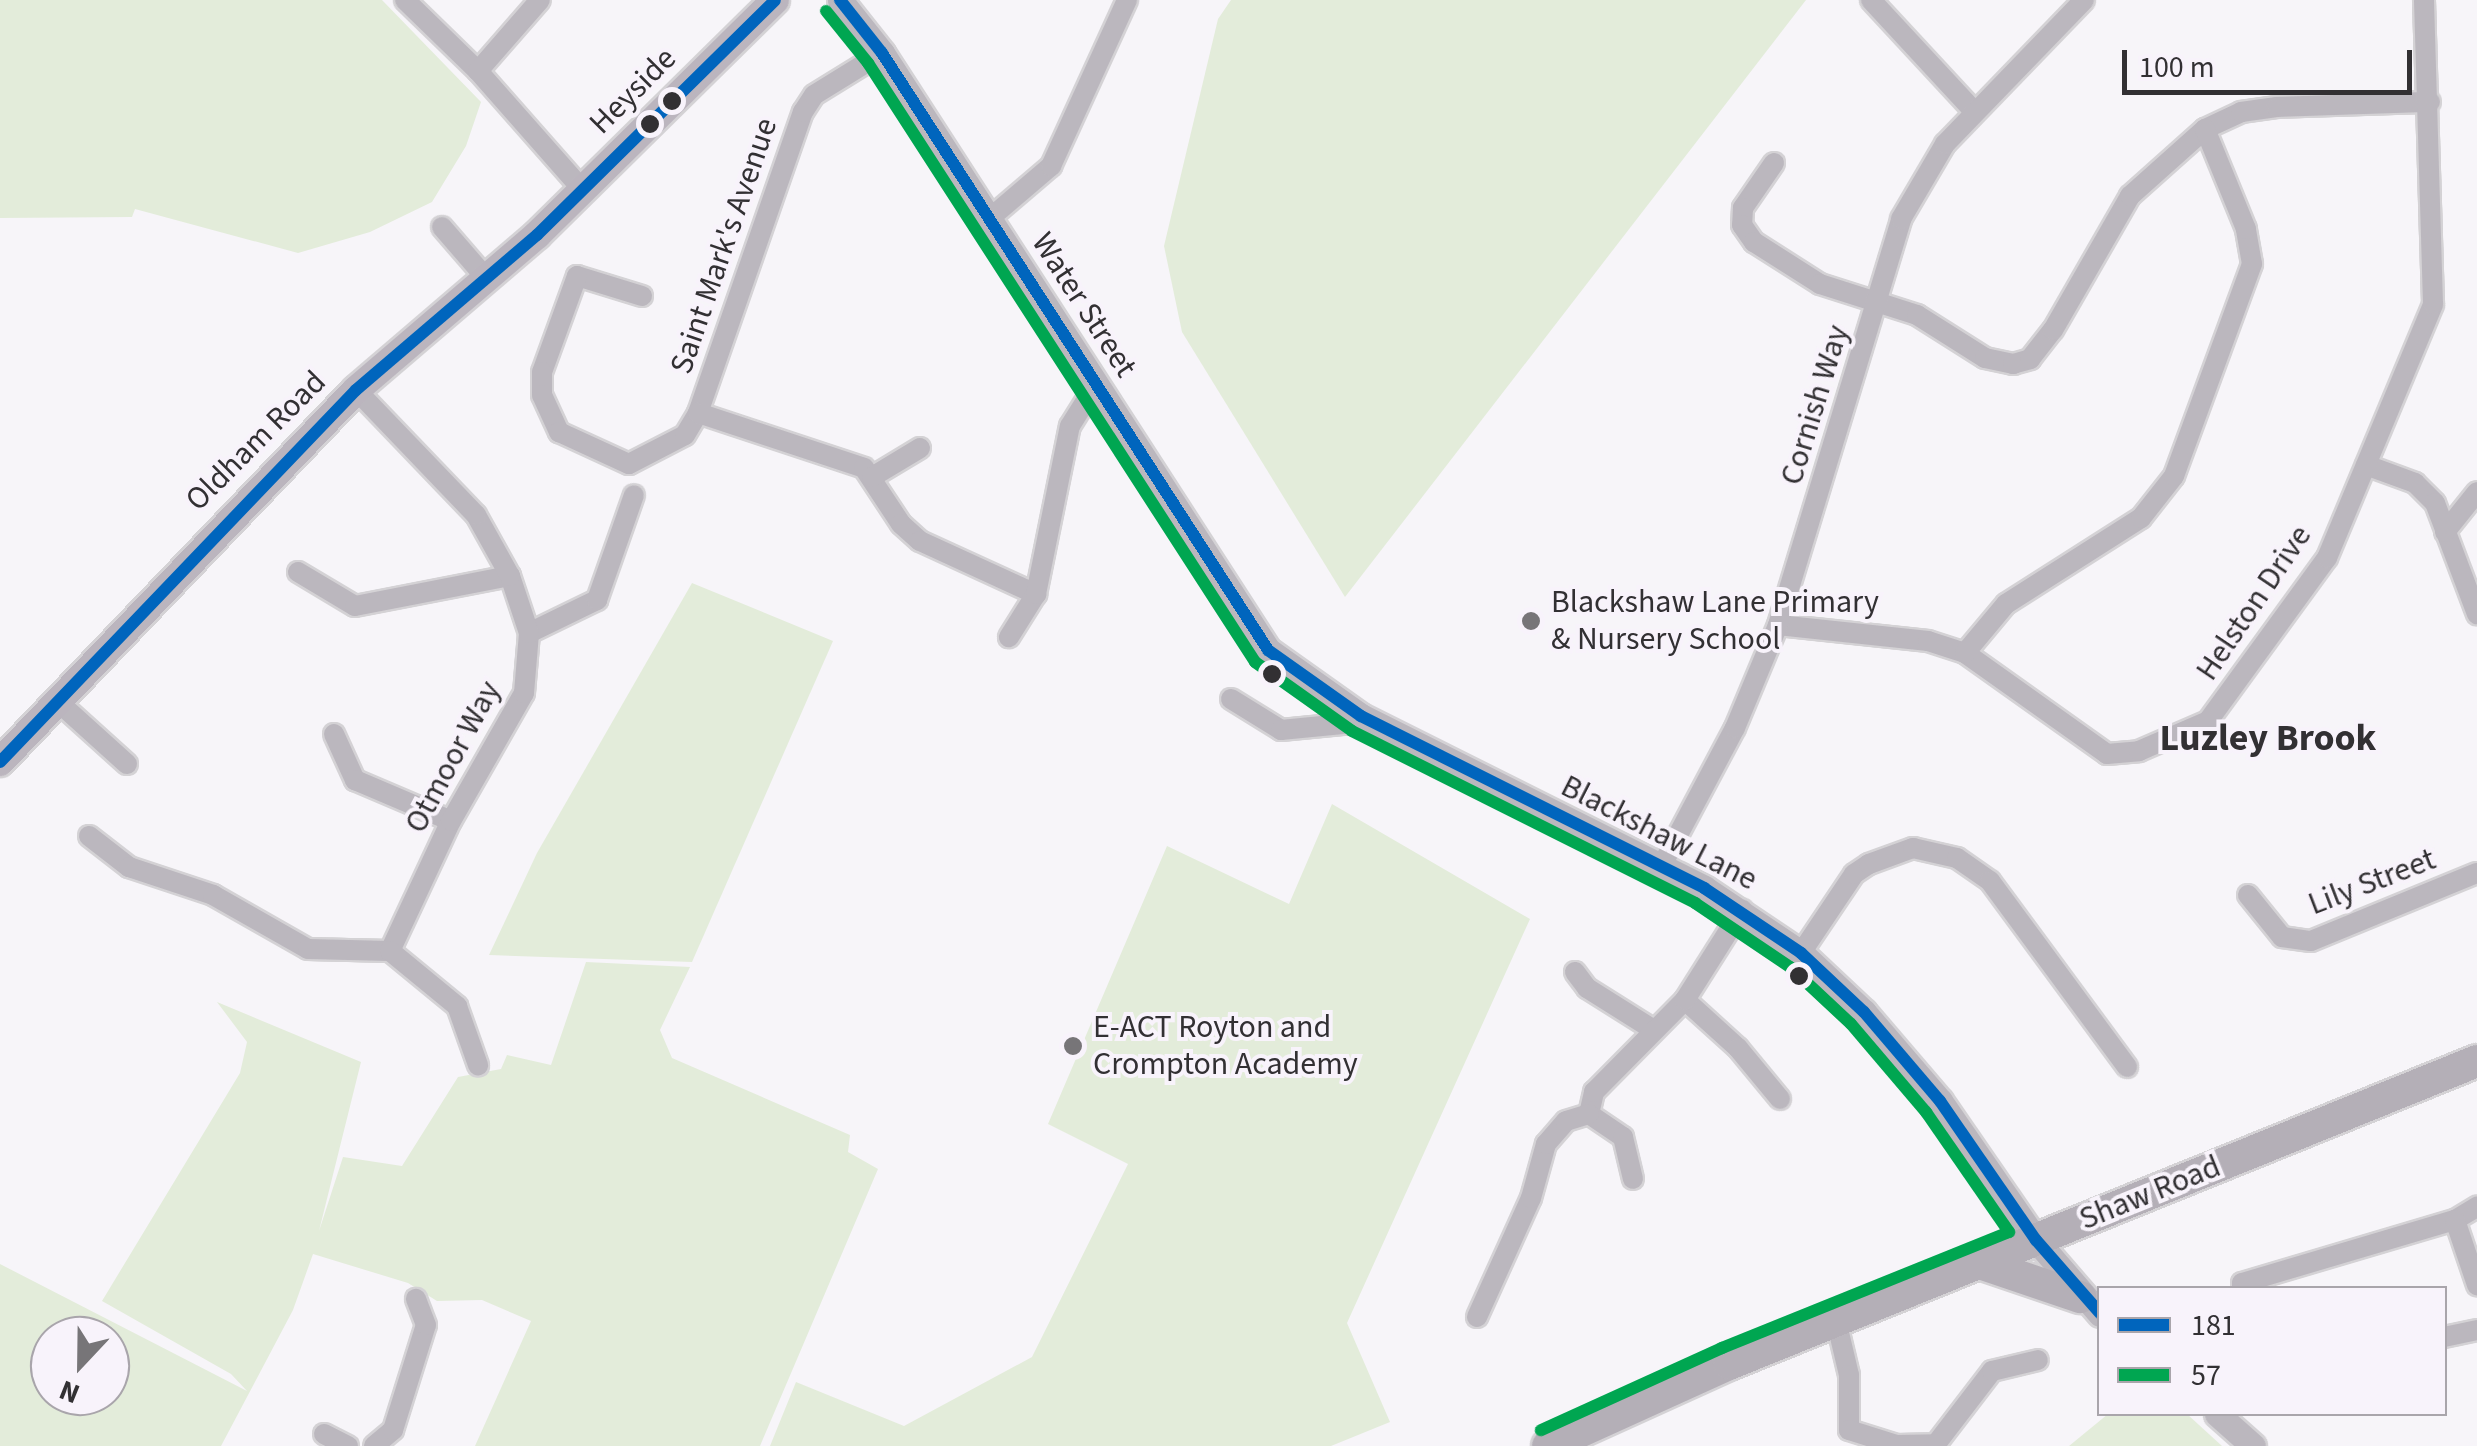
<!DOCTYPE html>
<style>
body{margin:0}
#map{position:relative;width:2477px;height:1446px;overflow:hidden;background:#f7f5f9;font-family:"Source Sans 3",sans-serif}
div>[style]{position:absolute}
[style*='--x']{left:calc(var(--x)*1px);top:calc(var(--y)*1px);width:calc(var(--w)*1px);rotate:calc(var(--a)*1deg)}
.green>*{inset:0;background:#e3ecda}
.roads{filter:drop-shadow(2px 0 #d4d2d5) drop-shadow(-2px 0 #d4d2d5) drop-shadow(0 2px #d4d2d5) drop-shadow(0 -2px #d4d2d5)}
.minor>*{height:20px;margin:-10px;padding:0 10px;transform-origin:10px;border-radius:10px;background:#bbb7be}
.tertiary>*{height:25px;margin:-12.5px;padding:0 12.5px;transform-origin:12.5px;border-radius:12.5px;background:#bbb7be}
.secondary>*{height:28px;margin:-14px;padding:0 14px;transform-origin:14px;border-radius:14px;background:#bbb5be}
.primary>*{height:32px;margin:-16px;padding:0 16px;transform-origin:16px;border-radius:16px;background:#b4afb7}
.bus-1>*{height:12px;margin:-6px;padding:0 6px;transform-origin:6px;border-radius:6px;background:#0065bd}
.bus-2>*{height:12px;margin:-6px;padding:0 6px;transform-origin:6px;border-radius:6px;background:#00a651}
.dots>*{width:28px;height:28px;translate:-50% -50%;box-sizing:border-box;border:5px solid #f8f3fb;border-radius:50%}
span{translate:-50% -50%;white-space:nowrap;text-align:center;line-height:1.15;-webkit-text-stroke:8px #f8f3fb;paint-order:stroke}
.street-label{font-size:32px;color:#323033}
.poi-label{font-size:32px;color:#323033}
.left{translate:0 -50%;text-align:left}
.quarter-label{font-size:38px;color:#323033;font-weight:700}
.legend{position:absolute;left:2097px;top:1286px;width:350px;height:130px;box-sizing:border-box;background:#f8f3fb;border:2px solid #a9a5ab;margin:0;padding:12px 18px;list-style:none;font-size:30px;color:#323033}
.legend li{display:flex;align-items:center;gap:20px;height:50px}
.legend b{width:50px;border:2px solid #a9a5ab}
.north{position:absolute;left:30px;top:1316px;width:100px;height:100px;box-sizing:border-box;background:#f8f3fb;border:2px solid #a9a5ab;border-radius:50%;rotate:202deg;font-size:28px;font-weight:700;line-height:40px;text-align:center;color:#323033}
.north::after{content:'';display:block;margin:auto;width:35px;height:45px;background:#777578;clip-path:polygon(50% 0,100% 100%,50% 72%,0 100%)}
.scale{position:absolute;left:2122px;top:50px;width:290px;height:45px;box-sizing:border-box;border:5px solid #323033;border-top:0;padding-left:12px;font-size:30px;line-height:35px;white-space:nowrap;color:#323033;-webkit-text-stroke:8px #f8f3fb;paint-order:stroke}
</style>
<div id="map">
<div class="green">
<div style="clip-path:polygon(0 0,382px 0,481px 102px,466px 146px,432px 202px,370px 232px,298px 253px,135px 209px,132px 217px,0 218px)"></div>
<div style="clip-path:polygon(1231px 0,1806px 0,1345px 597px,1182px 332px,1164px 246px,1218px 19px)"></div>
<div style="clip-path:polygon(692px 583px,833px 641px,692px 962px,489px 955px,537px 853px)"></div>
<div style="clip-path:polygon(1332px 804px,1530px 919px,1347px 1323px,1390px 1422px,1331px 1446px,770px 1446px,796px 1382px,904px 1426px,1032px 1357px,1128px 1164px,1048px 1124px,1167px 846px,1289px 904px)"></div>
<div style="clip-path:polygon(evenodd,586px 962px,690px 967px,660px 1030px,672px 1058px,850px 1135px,848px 1152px,878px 1169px,760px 1446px,475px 1446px,531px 1321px,482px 1300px,437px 1301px,408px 1283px,313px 1254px,293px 1310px,221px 1446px,0 1446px,0 1264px,247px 1391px,231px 1374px,102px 1301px,240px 1073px,247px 1042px,217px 1002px,361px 1062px,319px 1231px,343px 1157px,402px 1166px,458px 1077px,501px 1069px,507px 1055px,551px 1065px,586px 962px,50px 1336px,110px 1336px,110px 1396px,50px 1396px,50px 1336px)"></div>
<div style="clip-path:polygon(2108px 1414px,2187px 1414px,2222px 1446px,2069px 1446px)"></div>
</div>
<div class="roads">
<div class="minor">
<div style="--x:405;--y:0;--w:102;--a:44.2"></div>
<div style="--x:478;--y:71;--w:159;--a:48.6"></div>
<div style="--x:1871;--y:0;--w:150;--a:47.2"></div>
<div style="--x:478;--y:71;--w:94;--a:-48.9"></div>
<div style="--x:1774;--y:163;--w:55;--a:124.6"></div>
<div style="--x:1743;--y:208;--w:17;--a:93"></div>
<div style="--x:1742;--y:225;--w:21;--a:55"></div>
<div style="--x:1754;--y:242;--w:78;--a:32.5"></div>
<div style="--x:1820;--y:284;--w:102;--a:17.7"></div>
<div style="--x:1917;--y:315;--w:80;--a:32.3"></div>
<div style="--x:1985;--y:358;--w:29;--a:12"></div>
<div style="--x:2013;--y:364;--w:18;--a:-16"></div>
<div style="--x:2030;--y:359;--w:37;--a:-52"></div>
<div style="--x:2053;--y:330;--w:155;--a:-60.1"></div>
<div style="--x:2130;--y:196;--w:101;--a:-41.8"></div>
<div style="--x:2205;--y:129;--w:40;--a:-25"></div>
<div style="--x:2241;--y:112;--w:36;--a:-8"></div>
<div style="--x:2277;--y:107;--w:153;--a:-1.9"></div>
<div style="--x:989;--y:219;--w:82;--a:-40.5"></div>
<div style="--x:1051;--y:166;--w:183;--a:-65.4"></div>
<div style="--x:442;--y:227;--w:67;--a:49.2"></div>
<div style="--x:642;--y:296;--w:68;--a:-162.9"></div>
<div style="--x:577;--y:276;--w:102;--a:110"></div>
<div style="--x:542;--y:372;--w:23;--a:90"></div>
<div style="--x:542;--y:395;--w:41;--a:65.3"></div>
<div style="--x:559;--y:432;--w:77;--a:24.6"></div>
<div style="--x:629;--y:464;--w:63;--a:-27.4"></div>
<div style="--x:685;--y:435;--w:26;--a:-59"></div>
<div style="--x:698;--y:413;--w:319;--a:-70.8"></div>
<div style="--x:803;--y:112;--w:20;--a:-57"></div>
<div style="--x:814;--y:95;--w:80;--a:-31.7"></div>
<div style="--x:698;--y:413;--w:175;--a:18.3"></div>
<div style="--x:864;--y:468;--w:67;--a:56.5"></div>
<div style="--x:901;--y:524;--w:25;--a:42"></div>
<div style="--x:920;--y:541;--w:128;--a:24.6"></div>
<div style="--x:1036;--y:594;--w:51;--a:122.1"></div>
<div style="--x:2366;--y:465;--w:52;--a:20.2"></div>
<div style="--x:2415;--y:483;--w:28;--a:45"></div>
<div style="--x:2435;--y:503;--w:119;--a:69.3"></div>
<div style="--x:872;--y:477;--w:56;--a:-31.1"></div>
<div style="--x:2445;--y:532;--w:51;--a:-51.3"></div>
<div style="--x:298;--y:572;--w:66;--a:30.8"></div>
<div style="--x:355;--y:606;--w:158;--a:-11"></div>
<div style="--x:1036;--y:594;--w:171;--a:-78.6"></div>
<div style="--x:1070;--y:426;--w:51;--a:-57.9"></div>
<div style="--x:1778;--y:625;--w:151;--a:6.1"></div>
<div style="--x:1928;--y:641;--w:39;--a:18"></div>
<div style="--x:1965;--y:653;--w:174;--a:35.4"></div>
<div style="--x:2107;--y:754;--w:32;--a:-5"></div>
<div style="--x:2139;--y:751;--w:75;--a:-23.5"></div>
<div style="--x:2208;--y:721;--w:202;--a:-53.9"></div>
<div style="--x:2327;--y:558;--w:275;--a:-67.3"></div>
<div style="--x:2433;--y:304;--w:304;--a:-91.7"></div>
<div style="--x:529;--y:633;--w:76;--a:-25.9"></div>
<div style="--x:597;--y:600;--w:111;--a:-70.6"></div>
<div style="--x:1965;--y:653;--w:64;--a:-50.1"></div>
<div style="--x:2006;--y:604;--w:160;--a:-32.5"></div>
<div style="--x:2141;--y:518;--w:53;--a:-51.8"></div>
<div style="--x:2174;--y:476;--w:226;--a:-69.8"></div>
<div style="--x:2252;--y:264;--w:36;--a:-100"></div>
<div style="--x:2246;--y:229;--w:108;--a:-112.3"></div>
<div style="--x:55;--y:699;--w:97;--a:42.1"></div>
<div style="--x:1231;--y:699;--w:59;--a:31.8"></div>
<div style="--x:1281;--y:730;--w:72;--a:-5.6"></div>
<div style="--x:1353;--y:723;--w:11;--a:-41"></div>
<div style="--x:334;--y:734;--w:51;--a:65.5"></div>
<div style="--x:355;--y:780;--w:104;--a:23.1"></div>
<div style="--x:89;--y:836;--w:51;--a:37.8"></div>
<div style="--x:129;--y:867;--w:89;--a:18.4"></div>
<div style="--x:213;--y:895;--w:109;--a:29.6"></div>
<div style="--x:308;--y:949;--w:82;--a:1.4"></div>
<div style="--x:390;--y:951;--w:144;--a:-64.9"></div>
<div style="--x:451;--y:821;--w:147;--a:-60.3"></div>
<div style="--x:524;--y:693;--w:60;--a:-85.2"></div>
<div style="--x:529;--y:633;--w:60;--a:-108.4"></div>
<div style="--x:510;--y:576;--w:70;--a:-119.1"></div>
<div style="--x:476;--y:515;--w:173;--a:-133.8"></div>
<div style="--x:1661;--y:867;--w:157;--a:-62"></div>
<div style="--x:1735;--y:728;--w:112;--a:-67.3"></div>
<div style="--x:1778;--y:625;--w:424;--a:-73.1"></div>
<div style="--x:1901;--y:219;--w:87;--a:-59.6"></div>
<div style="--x:1945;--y:144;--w:200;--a:-46"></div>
<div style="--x:2248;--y:895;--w:54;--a:51"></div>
<div style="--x:2282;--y:937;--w:29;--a:8"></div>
<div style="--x:2311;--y:941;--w:179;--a:-22.3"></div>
<div style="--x:390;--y:951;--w:87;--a:39.4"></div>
<div style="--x:457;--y:1006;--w:63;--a:70.4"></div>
<div style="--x:1801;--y:953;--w:95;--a:-56.1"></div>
<div style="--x:1854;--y:874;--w:18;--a:-34"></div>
<div style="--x:1869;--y:864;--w:47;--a:-20"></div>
<div style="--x:1913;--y:848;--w:45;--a:12.8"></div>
<div style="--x:1957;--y:858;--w:40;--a:34.9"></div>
<div style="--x:1990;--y:881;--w:231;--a:53.6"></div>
<div style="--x:1575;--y:972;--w:20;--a:53"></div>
<div style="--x:1587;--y:988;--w:77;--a:32.2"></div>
<div style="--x:1685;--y:1000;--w:72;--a:42.2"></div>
<div style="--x:1738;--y:1048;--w:66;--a:50.5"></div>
<div style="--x:1589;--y:1114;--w:23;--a:-77"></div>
<div style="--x:1594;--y:1092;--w:129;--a:-45.3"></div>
<div style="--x:1685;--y:1000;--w:107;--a:-57.7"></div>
<div style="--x:1589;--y:1114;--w:41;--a:34.1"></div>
<div style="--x:1623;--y:1137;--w:43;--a:76.6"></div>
<div style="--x:2455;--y:1220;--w:26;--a:-31"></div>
<div style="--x:2242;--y:1288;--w:5;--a:-90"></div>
<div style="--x:2242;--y:1283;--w:222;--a:-16.5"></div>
<div style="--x:2455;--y:1220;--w:69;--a:71.3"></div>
<div style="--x:1477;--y:1317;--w:131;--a:-65.6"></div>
<div style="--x:1531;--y:1198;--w:56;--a:-74.5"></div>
<div style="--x:1546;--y:1144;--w:30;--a:-49"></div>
<div style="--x:1566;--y:1121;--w:24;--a:-17"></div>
<div style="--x:1836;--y:1320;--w:57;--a:76.7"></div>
<div style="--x:1849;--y:1375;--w:55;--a:90"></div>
<div style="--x:1849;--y:1430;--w:50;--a:17.4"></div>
<div style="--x:1897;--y:1445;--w:39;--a:-1"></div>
<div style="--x:1936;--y:1444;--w:92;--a:-52.5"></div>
<div style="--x:1992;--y:1371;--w:47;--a:-13.4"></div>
<div style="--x:2444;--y:1337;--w:34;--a:-12"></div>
<div style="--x:324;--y:1434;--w:27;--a:27"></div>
<div style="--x:374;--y:1446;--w:25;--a:-40"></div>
<div style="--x:393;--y:1430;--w:110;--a:-72.6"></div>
<div style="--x:426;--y:1325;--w:28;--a:-111"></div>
</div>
<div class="tertiary">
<div style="--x:840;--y:0;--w:68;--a:51.6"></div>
<div style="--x:882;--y:53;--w:711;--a:57.11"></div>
<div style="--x:1268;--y:650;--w:114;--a:35.4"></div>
<div style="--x:1361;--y:716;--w:384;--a:26.6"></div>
<div style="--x:1704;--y:888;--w:117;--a:33.8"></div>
<div style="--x:1801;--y:953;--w:86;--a:43.1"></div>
<div style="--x:1864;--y:1012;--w:117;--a:49.5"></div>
<div style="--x:1940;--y:1101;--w:169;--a:55.4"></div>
<div style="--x:2036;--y:1240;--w:98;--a:49.1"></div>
<div style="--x:2217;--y:1414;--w:48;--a:41.6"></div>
</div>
<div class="secondary">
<div style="--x:0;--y:762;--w:515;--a:-46.26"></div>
<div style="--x:356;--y:390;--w:238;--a:-40.6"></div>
<div style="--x:537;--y:235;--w:334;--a:-44.6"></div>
</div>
<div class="primary">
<div style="--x:1977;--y:1262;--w:109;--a:18.8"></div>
<div style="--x:1548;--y:1446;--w:199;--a:-24.4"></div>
<div style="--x:1729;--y:1364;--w:807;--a:-22.05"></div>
</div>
</div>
<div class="bus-1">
<div style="--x:840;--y:0;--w:68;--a:51.6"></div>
<div style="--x:882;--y:53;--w:711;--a:57.11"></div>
<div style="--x:1268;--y:650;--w:114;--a:35.4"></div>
<div style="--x:1361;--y:716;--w:384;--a:26.6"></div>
<div style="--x:1704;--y:888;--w:117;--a:33.8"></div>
<div style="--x:1801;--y:953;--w:86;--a:43.1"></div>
<div style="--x:1864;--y:1012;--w:117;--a:49.5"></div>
<div style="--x:1940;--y:1101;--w:169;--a:55.4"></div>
<div style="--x:2036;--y:1240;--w:97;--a:48.8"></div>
<div style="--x:0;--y:762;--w:515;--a:-46.26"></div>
<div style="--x:356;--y:390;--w:238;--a:-40.6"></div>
<div style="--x:537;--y:235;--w:334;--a:-44.6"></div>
</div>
<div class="bus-2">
<div style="--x:826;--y:11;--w:67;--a:51.1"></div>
<div style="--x:868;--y:63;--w:713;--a:57.13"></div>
<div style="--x:1255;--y:662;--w:119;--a:35.4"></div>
<div style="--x:1352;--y:731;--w:384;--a:26.6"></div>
<div style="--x:1695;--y:903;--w:115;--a:34"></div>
<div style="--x:1790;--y:967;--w:83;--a:43.1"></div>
<div style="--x:1851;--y:1024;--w:116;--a:49.6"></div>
<div style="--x:1926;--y:1112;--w:146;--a:55.3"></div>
<div style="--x:2009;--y:1232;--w:310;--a:158"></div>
<div style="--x:1722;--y:1348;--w:199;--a:155.6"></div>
</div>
<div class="dots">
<div style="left:672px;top:101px;background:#323033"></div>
<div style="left:650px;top:124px;background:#323033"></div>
<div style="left:1531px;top:621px;background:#777578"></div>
<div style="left:1272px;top:674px;background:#323033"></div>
<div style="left:1799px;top:976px;background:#323033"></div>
<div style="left:1073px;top:1046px;background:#777578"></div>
</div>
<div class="street-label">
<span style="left:633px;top:91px;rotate:-45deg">Heyside</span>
<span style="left:724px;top:246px;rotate:-71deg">Saint Mark's Avenue</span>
<span style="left:1084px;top:305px;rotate:57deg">Water Street</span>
<span style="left:1815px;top:405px;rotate:-73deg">Cornish Way</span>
<span style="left:256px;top:441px;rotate:-45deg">Oldham Road</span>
<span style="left:2254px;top:603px;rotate:-56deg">Helston Drive</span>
<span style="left:453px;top:757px;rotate:-62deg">Otmoor Way</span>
<span style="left:1659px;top:833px;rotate:27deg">Blackshaw Lane</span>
<span style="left:2372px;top:882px;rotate:-21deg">Lily Street</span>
<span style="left:2150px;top:1193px;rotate:-22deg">Shaw Road</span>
</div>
<div class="poi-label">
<span class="left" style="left:1551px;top:621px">Blackshaw Lane Primary<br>&amp; Nursery School</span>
<span class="left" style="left:1093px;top:1046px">E-ACT Royton and<br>Crompton Academy</span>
</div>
<div class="quarter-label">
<span style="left:2268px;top:739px">Luzley Brook</span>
</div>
<ul class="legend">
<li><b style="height:12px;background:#0065bd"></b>181</li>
<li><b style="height:12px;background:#00a651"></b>57</li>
</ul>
<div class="north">N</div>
<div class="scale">100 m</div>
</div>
